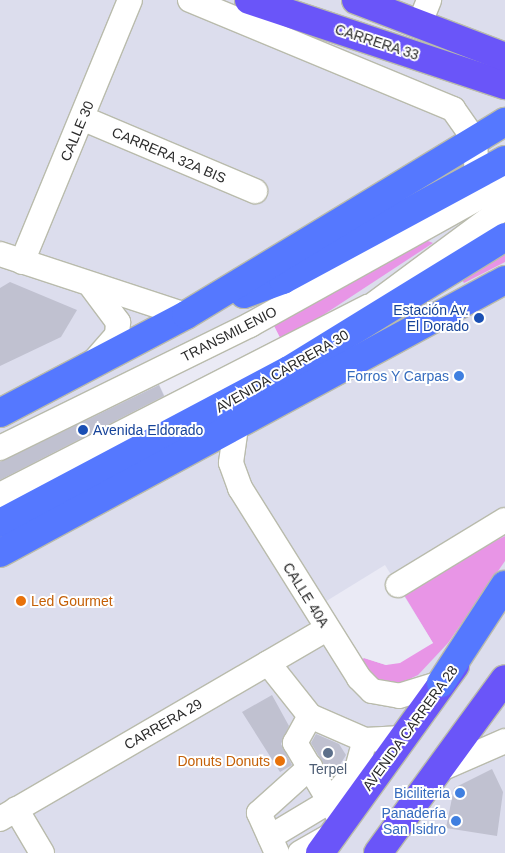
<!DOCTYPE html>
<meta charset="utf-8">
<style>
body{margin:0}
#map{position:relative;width:505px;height:853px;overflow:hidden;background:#dcdded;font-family:Arial,sans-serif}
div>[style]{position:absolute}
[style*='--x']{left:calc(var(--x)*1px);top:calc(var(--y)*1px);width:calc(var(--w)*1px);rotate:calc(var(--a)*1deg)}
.green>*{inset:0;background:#e895e6}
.plaza>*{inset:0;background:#eaeaf5;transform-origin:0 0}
.building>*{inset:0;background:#c0c1d0}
.roads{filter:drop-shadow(1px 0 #b9bbac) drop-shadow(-1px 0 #b9bbac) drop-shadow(0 1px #b9bbac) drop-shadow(0 -1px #b9bbac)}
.minor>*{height:24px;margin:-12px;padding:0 12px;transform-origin:12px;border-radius:12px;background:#fff}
.major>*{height:28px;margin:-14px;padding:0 14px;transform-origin:14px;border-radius:14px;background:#6a55f9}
.highway>*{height:28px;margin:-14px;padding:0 14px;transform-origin:14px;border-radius:14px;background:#5578ff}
.dots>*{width:14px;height:14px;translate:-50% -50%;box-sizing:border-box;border:2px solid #fff;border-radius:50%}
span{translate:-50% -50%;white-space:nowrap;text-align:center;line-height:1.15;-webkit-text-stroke:4px #fff;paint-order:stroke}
.street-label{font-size:14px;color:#2b2b2b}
.transit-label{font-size:14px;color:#164399}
.right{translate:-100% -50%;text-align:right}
.left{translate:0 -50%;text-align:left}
.shop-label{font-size:14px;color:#366cbe}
.food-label{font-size:14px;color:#c56008}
.service-label{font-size:14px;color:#4e5e75}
</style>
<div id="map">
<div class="green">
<div style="clip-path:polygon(418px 237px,433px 243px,282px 342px,273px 324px)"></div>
<div style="clip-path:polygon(505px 247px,505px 262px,464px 283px,459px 276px)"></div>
<div style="clip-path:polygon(505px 536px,505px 561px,448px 643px,418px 675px,395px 686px,372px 680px,355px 663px,364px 658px,386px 665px,433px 643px,401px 590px)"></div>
</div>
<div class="plaza">
<div style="left:273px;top:324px;width:20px;height:129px;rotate:63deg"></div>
<div style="clip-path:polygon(385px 565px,433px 643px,400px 663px,386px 665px,364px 658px,355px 663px,320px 605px)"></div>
</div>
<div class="building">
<div style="clip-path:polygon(10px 282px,77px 310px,61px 337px,0 366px,0 288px)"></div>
<div style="clip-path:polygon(159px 385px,164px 396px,0 480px,0 462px)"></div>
<div style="clip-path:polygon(272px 695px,289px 726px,281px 744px,292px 765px,280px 772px,242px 712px)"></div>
<div style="clip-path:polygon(316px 734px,339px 744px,346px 755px,332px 778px,311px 743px)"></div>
<div style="clip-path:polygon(492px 769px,503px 792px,497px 836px,446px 828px,454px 788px)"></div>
</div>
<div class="roads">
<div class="minor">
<div style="--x:190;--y:0;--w:285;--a:22.5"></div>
<div style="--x:453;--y:109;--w:39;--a:55"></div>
<div style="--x:475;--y:141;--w:35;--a:87"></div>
<div style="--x:477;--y:176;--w:16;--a:112"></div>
<div style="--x:419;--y:25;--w:27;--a:-68"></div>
<div style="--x:82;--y:118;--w:188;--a:22.9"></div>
<div style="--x:0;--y:254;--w:196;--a:18.2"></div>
<div style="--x:22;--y:262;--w:283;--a:-67.6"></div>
<div style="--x:92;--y:287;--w:44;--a:53.4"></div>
<div style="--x:118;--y:322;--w:13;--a:94"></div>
<div style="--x:117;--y:335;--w:33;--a:131"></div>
<div style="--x:373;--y:305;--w:164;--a:-36.6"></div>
<div style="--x:236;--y:427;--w:36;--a:98"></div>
<div style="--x:231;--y:463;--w:27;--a:70"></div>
<div style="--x:240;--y:488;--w:224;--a:57.9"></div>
<div style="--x:359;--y:678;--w:18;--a:45"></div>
<div style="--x:372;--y:691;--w:27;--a:10"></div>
<div style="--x:399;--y:696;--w:44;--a:-17.2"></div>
<div style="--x:0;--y:448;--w:279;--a:-26.2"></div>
<div style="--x:250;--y:325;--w:292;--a:-29.1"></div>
<div style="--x:0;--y:495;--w:413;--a:-27.1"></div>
<div style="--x:398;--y:585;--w:125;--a:-31.3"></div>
<div style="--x:268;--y:663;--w:68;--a:51.6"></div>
<div style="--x:441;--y:769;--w:70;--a:-23.6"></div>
<div style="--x:16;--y:809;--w:51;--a:59.4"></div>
<div style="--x:0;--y:819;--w:378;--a:-30.2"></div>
<div style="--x:342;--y:822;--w:92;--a:-120.7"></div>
<div style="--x:295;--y:743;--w:31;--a:-61"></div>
<div style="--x:310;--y:716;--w:60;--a:23.6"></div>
<div style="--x:365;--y:740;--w:37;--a:-3"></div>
<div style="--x:270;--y:837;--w:70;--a:-31"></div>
<div style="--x:330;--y:801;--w:42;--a:-49.8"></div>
<div style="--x:357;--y:769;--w:30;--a:-75"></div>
<div style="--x:277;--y:853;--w:44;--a:-114.2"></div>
<div style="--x:259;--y:813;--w:69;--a:-42"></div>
<div style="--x:300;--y:853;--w:40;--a:-29.7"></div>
</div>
<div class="major">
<div style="--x:249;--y:0;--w:270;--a:18.4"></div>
<div style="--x:356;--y:0;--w:160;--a:20.9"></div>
<div style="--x:320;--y:853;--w:231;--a:-54.2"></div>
<div style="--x:378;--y:853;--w:215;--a:-53.9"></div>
</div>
<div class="highway">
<div style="--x:244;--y:294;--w:41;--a:-19.7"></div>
<div style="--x:283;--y:280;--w:252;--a:-28.4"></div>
<div style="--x:0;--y:413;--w:210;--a:-27.8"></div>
<div style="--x:186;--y:315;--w:373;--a:-31.2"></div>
<div style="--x:0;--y:523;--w:327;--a:-27.9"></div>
<div style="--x:289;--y:370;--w:254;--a:-31.6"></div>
<div style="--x:0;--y:553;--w:574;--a:-28.4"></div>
<div style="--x:441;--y:683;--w:117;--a:-56.9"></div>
</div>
</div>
<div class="dots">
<div style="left:479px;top:318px;background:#1a4fb4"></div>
<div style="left:459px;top:376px;background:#3f7fe0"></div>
<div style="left:83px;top:430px;background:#1a4fb4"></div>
<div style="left:21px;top:601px;background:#e8710a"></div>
<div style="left:328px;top:753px;background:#5c6f8a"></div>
<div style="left:280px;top:761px;background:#e8710a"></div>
<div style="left:460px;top:793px;background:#3f7fe0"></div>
<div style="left:456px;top:821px;background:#3f7fe0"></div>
</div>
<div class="street-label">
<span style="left:377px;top:42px;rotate:18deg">CARRERA 33</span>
<span style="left:77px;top:131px;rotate:-67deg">CALLE 30</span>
<span style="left:169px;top:155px;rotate:23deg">CARRERA 32A BIS</span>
<span style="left:229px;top:334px;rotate:-27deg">TRANSMILENIO</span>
<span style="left:282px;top:371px;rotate:-30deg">AVENIDA CARRERA 30</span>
<span style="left:306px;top:595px;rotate:58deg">CALLE 40A</span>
<span style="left:163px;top:724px;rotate:-30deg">CARRERA 29</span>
<span style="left:410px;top:728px;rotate:-54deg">AVENIDA CARRERA 28</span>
</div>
<div class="transit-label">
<span class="right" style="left:469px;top:318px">Estación Av.<br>El Dorado</span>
<span class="left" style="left:93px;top:430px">Avenida Eldorado</span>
</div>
<div class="shop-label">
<span class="right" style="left:449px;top:376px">Forros Y Carpas</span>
<span class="right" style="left:450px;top:793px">Biciliteria</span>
<span class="right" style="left:446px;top:821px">Panadería<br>San Isidro</span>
</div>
<div class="food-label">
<span class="left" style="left:31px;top:601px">Led Gourmet</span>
<span class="right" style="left:270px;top:761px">Donuts Donuts</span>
</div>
<div class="service-label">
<span style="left:328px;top:769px">Terpel</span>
</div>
</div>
